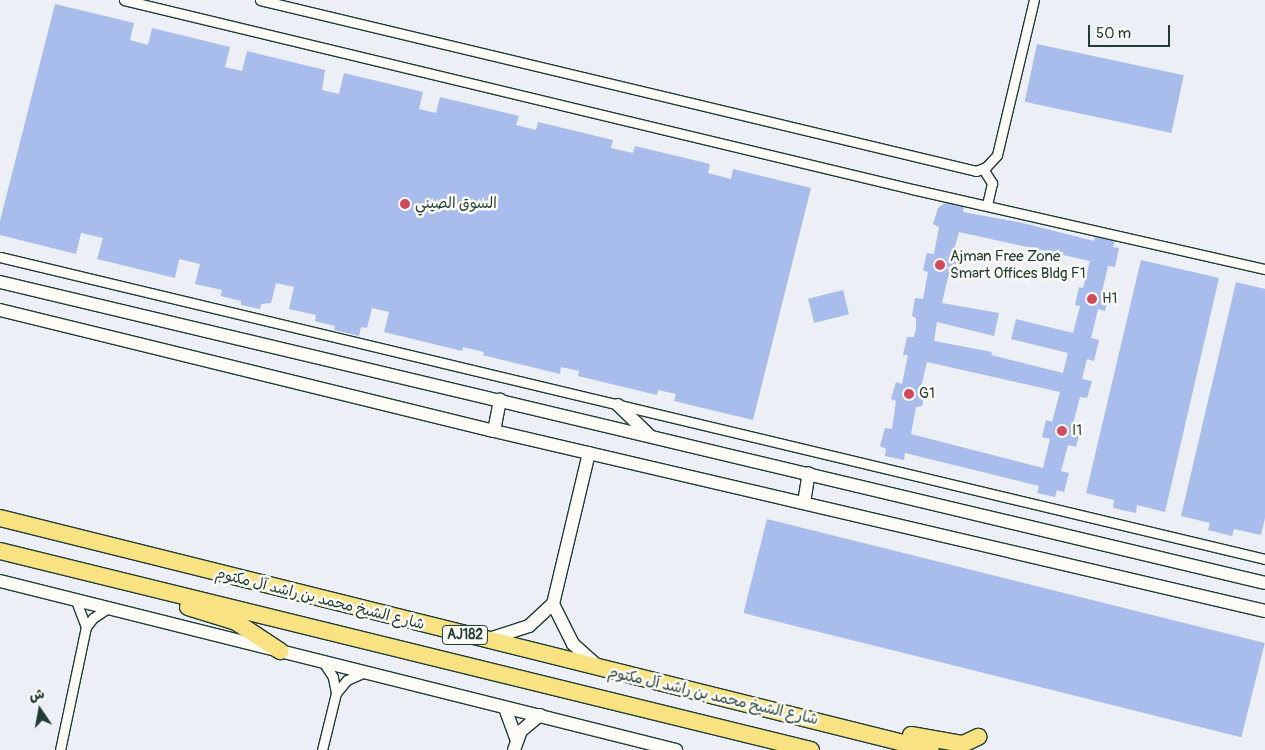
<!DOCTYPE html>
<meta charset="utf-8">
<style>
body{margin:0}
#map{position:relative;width:1265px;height:750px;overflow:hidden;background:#eceff5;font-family:Pangolin,"Playpen Sans Arabic",sans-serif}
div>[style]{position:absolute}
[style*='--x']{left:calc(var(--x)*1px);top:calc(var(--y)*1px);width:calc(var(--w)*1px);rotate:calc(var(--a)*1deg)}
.building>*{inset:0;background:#a8bdeb;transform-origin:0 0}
.roads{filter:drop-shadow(1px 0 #1f3d34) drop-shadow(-1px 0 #1f3d34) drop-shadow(0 1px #1f3d34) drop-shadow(0 -1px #1f3d34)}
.street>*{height:9px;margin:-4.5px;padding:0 4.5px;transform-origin:4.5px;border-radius:4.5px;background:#fdfcf7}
.secondary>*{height:12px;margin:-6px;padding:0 6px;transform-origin:6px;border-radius:6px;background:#fdfcf7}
.highway>*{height:16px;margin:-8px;padding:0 8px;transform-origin:8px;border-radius:8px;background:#f8e281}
.dots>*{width:14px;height:14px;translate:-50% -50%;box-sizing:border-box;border:2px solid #fdfcf7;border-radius:50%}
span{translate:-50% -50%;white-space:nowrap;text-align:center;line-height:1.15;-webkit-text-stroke:5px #fdfcf7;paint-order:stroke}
.shield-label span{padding:1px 4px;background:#fdfcf7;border:1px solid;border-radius:4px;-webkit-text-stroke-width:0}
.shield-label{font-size:14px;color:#1f3d34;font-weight:700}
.poi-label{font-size:15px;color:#1f3d34}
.left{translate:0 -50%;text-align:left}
.street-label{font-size:15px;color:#1f3d34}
.north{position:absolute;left:15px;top:685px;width:50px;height:50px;-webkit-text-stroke:4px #fdfcf7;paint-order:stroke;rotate:348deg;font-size:14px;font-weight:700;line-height:20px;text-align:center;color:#1f3d34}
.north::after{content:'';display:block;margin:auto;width:18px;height:22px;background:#1f3d34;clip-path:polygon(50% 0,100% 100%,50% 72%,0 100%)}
.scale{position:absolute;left:1088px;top:25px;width:82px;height:22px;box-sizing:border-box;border:2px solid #1f3d34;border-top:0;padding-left:6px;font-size:15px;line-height:18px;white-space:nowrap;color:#1f3d34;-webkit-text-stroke:4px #fdfcf7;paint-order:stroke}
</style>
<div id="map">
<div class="building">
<div style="clip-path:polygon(55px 4px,134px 23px,130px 40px,148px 45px,152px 28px,230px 47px,225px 67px,242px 71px,247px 51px,325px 70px,322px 90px,339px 94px,344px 73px,423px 92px,419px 109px,436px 113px,440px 97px,519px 116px,516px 125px,536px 130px,538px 122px,613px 140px,611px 148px,633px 153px,635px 146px,710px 164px,708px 173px,731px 179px,733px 169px,811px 188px,753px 420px,674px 401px,676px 394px,658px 390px,657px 395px,578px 376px,579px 371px,561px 367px,560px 374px,483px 355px,484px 352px,463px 347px,462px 351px,384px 332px,389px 312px,372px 308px,367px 328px,361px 327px,359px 336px,334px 330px,335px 326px,315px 321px,316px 315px,289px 309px,294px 287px,276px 283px,271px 303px,261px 304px,260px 309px,241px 305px,241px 301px,221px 296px,222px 290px,195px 284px,200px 264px,179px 259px,175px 278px,97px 259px,103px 238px,81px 233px,76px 254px,0 235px,0 221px)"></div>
<div style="left:1037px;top:44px;width:150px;height:59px;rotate:12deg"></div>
<div style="clip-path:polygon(evenodd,945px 203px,964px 207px,963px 212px,1023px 223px,1094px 241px,1095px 237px,1115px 241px,1113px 247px,1119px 248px,1115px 267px,1108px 266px,1102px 292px,1109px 294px,1105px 311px,1098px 309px,1091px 338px,1099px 340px,1094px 361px,1087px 359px,1082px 379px,1092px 381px,1087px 398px,1080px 397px,1073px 424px,1081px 426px,1076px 447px,1068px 445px,1061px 471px,1069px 473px,1064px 492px,1057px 490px,1055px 497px,1037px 493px,1039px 486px,966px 468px,905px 453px,904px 460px,885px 456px,886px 449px,880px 446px,885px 428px,892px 429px,896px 401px,891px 399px,896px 382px,902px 384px,908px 355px,903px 355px,907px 337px,914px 337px,916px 329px,916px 318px,912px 316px,915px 298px,923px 299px,928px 272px,923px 270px,927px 253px,934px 254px,939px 227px,933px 224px,938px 208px,945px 203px,959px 232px,1090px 261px,1083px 288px,1079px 287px,1075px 305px,1080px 306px,1073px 333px,1016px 319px,1011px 339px,1068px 353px,1063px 373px,991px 355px,992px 352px,934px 341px,937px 322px,994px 336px,999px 313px,942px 303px,948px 277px,953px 278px,957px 260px,952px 257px,959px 232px,945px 203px,927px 362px,1060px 392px,1052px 422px,1046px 420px,1042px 437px,1050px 439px,1043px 468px,911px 434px,916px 407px,922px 406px,926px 389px,921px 387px,927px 362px)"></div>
<div style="clip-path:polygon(1141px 260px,1219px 278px,1165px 512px,1137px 505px,1136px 513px,1113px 508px,1114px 500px,1086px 493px)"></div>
<div style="clip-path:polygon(1236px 282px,1265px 289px,1265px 518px,1261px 535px,1234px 529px,1232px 536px,1208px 530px,1210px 523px,1181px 516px)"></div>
<div style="left:843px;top:290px;width:25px;height:36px;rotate:76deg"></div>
<div style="left:767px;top:519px;width:513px;height:97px;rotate:14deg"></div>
</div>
<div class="roads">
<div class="street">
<div style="--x:124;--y:0;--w:810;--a:13.49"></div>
<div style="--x:912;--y:189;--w:362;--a:12.8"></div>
<div style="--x:260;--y:0;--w:736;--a:13.43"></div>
<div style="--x:976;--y:171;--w:11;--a:-22"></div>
<div style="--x:986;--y:167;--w:16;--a:-47"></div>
<div style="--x:997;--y:155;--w:159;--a:-76.6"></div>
<div style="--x:983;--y:169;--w:17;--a:57"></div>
<div style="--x:992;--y:183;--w:23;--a:103"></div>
<div style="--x:0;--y:257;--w:1301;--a:13.43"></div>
<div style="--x:86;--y:627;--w:11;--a:-52"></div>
<div style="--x:93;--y:618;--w:18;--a:-34"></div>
<div style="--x:336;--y:693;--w:17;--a:-50"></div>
<div style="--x:347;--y:680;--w:17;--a:-24"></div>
<div style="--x:60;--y:750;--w:126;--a:-78.1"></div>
<div style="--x:86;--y:627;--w:30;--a:-111"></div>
<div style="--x:322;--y:750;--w:59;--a:-76.2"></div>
<div style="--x:336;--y:693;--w:16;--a:-101"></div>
<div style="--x:333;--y:677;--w:17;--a:-123"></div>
</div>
<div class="secondary">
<div style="--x:0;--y:282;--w:1300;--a:13.38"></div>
<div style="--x:0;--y:310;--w:509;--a:13.76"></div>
<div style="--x:494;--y:431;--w:792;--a:13.14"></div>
<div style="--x:618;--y:405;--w:43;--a:44.1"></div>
<div style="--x:494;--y:431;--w:32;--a:-79"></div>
<div style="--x:804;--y:503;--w:30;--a:-81"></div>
<div style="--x:0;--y:581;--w:697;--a:14.04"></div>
<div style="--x:553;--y:604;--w:45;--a:63.4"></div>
<div style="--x:573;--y:644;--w:30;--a:42"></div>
<div style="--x:489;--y:639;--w:42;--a:-18"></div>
<div style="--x:529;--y:626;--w:33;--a:-43"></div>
<div style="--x:553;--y:604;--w:155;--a:-76.6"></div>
<div style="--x:505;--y:708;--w:32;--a:70"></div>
<div style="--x:514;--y:750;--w:20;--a:-70"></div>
<div style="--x:521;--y:731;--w:25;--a:-40"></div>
</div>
<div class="highway">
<div style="--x:0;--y:518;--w:959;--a:13.99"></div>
<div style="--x:0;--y:551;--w:835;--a:13.79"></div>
<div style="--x:188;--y:607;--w:50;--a:17.4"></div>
<div style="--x:236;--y:622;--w:53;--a:33.4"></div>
<div style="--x:911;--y:735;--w:53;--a:9.8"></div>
<div style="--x:963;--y:744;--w:17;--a:-25"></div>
</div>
</div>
<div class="dots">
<div style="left:405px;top:204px;background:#d1495b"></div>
<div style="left:940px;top:265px;background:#d1495b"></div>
<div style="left:1092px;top:299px;background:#d1495b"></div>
<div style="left:909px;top:394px;background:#d1495b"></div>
<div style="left:1062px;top:431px;background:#d1495b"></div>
</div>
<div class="shield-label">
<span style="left:465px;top:635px">AJ182</span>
</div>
<div class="poi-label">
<span class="left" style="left:415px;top:204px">السوق الصيني</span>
<span class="left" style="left:950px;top:265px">Ajman Free Zone<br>Smart Offices Bldg F1</span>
<span class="left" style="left:1102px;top:299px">H1</span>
<span class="left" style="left:919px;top:394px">G1</span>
<span class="left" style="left:1072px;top:431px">I1</span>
</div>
<div class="street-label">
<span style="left:320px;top:599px;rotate:14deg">شارع الشيخ محمد بن راشد آل مكتوم</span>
<span style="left:713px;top:696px;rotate:13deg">شارع الشيخ محمد بن راشد آل مكتوم</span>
</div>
<div class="north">ش</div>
<div class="scale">50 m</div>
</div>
